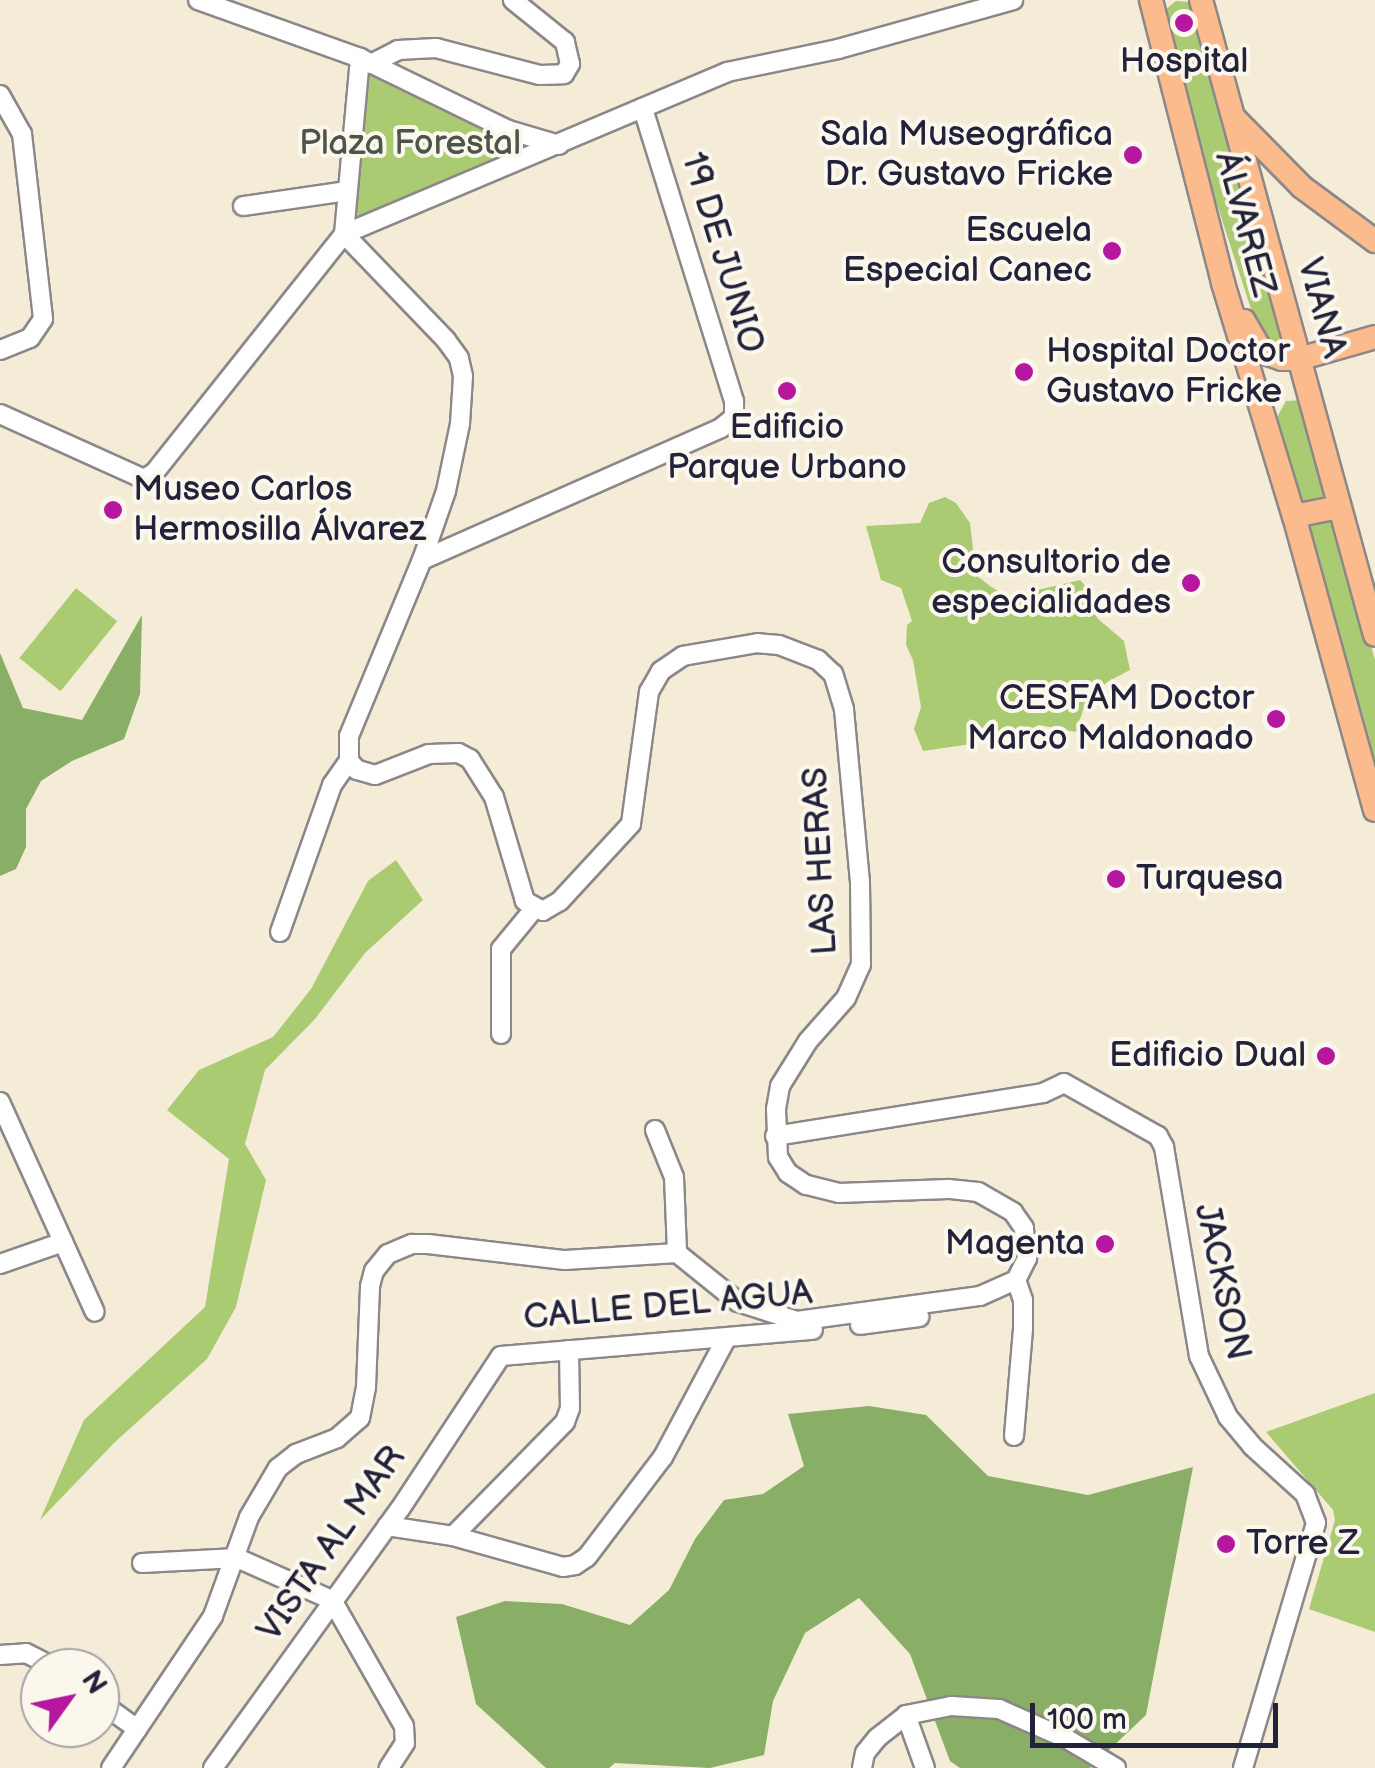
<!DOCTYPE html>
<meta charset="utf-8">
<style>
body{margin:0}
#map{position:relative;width:1375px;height:1768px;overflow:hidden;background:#f5ecd7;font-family:"Balsamiq Sans",sans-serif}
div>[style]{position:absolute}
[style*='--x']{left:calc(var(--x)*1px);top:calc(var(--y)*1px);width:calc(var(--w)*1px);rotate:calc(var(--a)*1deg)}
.green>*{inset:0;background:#abcb73;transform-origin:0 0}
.forest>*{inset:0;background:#88af65}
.roads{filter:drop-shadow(2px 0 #8c8789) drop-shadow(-2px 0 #8c8789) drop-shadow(0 2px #8c8789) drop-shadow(0 -2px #8c8789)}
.minor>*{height:18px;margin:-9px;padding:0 9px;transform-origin:9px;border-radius:9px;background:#fff}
.major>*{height:22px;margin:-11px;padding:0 11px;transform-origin:11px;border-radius:11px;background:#fbbb8d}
.dots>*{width:28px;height:28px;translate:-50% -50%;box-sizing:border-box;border:5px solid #fbf7ec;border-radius:50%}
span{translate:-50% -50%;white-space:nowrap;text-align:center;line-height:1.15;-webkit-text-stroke:8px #fbf7ec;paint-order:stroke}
.poi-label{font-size:35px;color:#22223b}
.right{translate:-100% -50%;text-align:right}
.left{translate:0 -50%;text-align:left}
.park-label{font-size:35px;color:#4b554c}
.street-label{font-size:35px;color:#22223b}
.north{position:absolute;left:20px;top:1648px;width:100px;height:100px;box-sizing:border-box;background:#fbf7ec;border:2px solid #a4a2a5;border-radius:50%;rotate:57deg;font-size:28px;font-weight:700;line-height:40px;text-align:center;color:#22223b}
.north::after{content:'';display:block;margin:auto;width:35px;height:45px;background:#b5179e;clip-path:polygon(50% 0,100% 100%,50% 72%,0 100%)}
.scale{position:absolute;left:1030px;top:1703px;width:248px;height:45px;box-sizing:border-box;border:5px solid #22223b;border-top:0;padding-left:12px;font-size:30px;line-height:35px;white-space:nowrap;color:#22223b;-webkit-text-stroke:8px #fbf7ec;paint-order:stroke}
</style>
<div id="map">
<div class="green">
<div style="clip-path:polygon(1176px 1px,1191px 2px,1288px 349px,1264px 349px,1211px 186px,1165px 10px)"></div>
<div style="clip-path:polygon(366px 67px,501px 131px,505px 161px,351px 224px)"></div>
<div style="clip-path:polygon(1302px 400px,1375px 660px,1375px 768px,1276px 419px,1286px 401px)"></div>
<div style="clip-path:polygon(945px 497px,956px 503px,970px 523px,976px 575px,990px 586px,1008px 597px,1080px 580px,1089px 590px,1097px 618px,1124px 641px,1130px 670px,1107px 682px,1084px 707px,1076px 732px,1039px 725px,1013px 738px,923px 751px,914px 729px,921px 707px,913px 660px,906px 645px,907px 625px,912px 621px,901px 588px,881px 580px,866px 526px,920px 523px,929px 503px)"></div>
<div style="left:76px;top:588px;width:53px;height:90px;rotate:39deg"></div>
<div style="clip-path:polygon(396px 860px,423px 900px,365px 953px,315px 1019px,265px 1070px,245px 1144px,266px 1180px,236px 1307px,207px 1359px,115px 1442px,40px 1520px,84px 1420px,205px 1307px,229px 1159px,167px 1110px,199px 1070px,273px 1037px,311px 989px,368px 881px)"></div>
<div style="clip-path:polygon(1375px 1393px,1375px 1632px,1309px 1609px,1335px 1520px,1333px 1510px,1266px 1432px)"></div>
</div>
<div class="forest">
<div style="clip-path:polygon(142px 615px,140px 694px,124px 739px,72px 761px,41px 781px,26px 809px,26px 847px,16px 869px,0 876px,0 653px,23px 708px,82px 720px)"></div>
<div style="clip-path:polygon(869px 1406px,926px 1415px,988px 1476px,1088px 1495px,1193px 1467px,1146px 1715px,1090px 1768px,960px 1768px,950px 1761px,910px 1654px,859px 1598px,805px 1633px,773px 1701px,764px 1755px,710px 1768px,615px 1763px,609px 1768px,546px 1768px,476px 1704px,456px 1617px,505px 1601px,562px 1604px,630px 1625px,669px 1590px,695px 1539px,724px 1500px,763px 1494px,804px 1466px,788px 1414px)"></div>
</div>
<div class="roads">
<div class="minor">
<div style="--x:198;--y:0;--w:172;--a:19.7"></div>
<div style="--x:360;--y:58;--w:165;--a:25.9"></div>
<div style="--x:508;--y:130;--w:53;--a:16.4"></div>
<div style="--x:371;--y:64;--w:30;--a:-27"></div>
<div style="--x:398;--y:50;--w:38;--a:-3"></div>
<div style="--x:436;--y:48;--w:107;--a:14.6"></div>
<div style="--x:540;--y:75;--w:24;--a:-2"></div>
<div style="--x:564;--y:74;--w:12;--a:-59"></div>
<div style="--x:570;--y:64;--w:23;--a:-103"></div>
<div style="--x:565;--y:42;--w:67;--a:-141.1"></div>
<div style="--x:0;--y:95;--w:45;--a:60.6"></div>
<div style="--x:22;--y:134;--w:186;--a:83.5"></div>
<div style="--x:43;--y:319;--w:23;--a:124"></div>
<div style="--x:30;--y:338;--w:32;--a:158"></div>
<div style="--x:243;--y:206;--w:105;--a:-8.2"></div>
<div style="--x:344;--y:234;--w:177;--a:-84.8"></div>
<div style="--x:0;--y:414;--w:158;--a:24.3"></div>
<div style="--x:144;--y:479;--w:12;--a:-31"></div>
<div style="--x:154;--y:473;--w:305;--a:-51.5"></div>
<div style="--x:344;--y:234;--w:416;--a:-22.9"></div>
<div style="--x:727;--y:72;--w:113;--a:-11.7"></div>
<div style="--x:838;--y:49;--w:182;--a:-15.6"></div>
<div style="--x:422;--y:560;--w:327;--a:-23.8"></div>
<div style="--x:721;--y:428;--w:17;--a:-40"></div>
<div style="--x:734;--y:417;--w:16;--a:-90"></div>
<div style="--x:734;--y:401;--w:307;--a:-107.3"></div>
<div style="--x:280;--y:932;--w:156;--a:-70.5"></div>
<div style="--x:332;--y:785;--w:29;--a:-55"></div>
<div style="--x:501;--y:1034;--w:85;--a:-90"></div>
<div style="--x:501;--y:949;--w:52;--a:-50.5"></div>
<div style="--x:0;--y:1102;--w:230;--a:65.7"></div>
<div style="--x:655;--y:1130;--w:51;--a:68"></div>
<div style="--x:674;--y:1177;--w:76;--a:87.7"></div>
<div style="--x:775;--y:1136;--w:271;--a:-9.1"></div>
<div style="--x:1043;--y:1093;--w:23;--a:-25"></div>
<div style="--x:1064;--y:1083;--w:108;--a:29.4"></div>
<div style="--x:1158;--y:1136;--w:13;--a:61"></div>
<div style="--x:1164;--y:1147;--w:212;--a:80.5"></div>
<div style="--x:1199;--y:1356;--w:68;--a:64.6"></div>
<div style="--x:1228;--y:1417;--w:38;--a:50"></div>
<div style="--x:1252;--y:1446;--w:72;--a:42.2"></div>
<div style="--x:1305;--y:1494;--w:31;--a:69"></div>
<div style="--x:1316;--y:1523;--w:256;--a:106.6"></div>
<div style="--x:0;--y:1264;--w:67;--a:-19.2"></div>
<div style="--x:860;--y:1325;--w:60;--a:-7.7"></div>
<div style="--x:1014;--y:1436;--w:107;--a:-85.2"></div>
<div style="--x:1023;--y:1329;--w:29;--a:-90"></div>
<div style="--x:1023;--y:1300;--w:21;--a:-109"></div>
<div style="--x:387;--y:1526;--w:67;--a:8.6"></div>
<div style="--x:453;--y:1536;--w:114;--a:15.7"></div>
<div style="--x:563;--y:1567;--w:12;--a:-9"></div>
<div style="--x:575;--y:1565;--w:14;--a:-34"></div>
<div style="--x:587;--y:1557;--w:126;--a:-52.8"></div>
<div style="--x:663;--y:1457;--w:134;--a:-61.9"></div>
<div style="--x:453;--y:1536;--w:160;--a:-45.5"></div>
<div style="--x:565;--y:1422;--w:15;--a:-70"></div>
<div style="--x:570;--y:1408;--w:58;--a:-91"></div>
<div style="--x:142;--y:1563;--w:95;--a:-3"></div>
<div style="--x:237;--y:1558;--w:104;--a:23.9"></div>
<div style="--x:332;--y:1600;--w:145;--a:60.3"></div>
<div style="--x:404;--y:1726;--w:17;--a:87"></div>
<div style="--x:405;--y:1743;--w:30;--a:123"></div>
<div style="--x:0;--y:1655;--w:26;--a:-4"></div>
<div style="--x:26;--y:1653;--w:33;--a:27"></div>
<div style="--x:100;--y:1702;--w:46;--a:36.1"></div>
<div style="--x:906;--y:1715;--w:46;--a:-11.3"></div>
<div style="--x:951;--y:1706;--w:48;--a:3.6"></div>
<div style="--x:999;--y:1709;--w:74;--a:23.8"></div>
<div style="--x:1067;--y:1739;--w:57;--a:30.6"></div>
<div style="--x:906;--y:1715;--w:56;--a:70.3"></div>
<div style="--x:111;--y:1768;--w:183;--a:-56.1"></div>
<div style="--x:213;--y:1616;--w:105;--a:-70"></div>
<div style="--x:249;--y:1517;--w:57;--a:-59.4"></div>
<div style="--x:278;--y:1468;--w:23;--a:-38"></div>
<div style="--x:296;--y:1454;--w:44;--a:-21.3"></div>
<div style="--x:337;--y:1438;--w:30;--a:-41"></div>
<div style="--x:360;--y:1418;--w:32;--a:-79"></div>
<div style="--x:366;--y:1387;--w:101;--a:-87.7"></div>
<div style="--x:370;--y:1286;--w:16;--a:-75"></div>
<div style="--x:374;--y:1271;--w:22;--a:-51"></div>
<div style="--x:388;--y:1254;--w:26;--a:-23"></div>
<div style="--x:412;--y:1244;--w:16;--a:0"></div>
<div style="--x:428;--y:1244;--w:138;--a:6.7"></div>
<div style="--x:565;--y:1260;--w:112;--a:-3.6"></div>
<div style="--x:677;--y:1253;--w:78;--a:38.8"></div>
<div style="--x:738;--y:1302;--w:62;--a:17.9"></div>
<div style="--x:797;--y:1321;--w:185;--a:-7.8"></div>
<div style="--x:980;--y:1296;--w:39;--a:-24"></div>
<div style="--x:1016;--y:1280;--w:25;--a:-63"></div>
<div style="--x:1027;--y:1258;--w:30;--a:-96"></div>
<div style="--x:1024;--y:1228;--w:19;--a:-125"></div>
<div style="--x:1013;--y:1212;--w:40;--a:-150.3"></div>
<div style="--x:978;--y:1192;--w:30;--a:-174"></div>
<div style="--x:948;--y:1189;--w:109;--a:177.9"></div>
<div style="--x:839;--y:1193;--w:34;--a:-166"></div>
<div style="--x:806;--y:1185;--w:22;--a:-146"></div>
<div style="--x:788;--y:1173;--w:19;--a:-122"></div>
<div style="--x:778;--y:1157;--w:48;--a:-92.4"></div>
<div style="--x:776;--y:1109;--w:23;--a:-80"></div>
<div style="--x:780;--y:1086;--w:53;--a:-58.1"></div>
<div style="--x:808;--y:1041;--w:57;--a:-48.5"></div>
<div style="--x:846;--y:998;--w:36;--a:-66"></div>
<div style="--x:861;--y:965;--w:83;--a:-90.7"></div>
<div style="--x:860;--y:882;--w:174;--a:-95.3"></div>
<div style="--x:844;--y:709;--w:37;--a:-107"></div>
<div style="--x:833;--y:674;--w:21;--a:-137"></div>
<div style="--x:818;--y:660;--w:42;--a:-159"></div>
<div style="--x:779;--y:645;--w:21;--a:-175"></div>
<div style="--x:758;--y:643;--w:76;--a:170.2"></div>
<div style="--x:683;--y:656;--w:27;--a:146"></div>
<div style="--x:661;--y:671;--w:24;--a:120"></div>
<div style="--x:649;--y:692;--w:133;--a:97.8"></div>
<div style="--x:631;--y:824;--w:105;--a:132.7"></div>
<div style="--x:560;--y:901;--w:20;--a:150"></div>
<div style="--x:543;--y:911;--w:21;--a:-151"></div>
<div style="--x:525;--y:901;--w:109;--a:-106.6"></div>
<div style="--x:494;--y:797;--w:45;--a:-122.3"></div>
<div style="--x:470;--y:759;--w:13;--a:-153"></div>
<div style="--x:458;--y:753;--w:29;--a:178"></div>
<div style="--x:429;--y:754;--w:58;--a:158.7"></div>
<div style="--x:375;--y:775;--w:19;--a:-164"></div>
<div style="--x:357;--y:770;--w:12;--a:-132"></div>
<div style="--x:349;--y:761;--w:25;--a:-90"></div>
<div style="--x:349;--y:736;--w:191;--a:-67.5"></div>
<div style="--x:422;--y:560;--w:73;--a:-70.8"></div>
<div style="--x:446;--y:491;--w:68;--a:-78.2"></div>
<div style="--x:460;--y:424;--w:48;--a:-86.4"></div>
<div style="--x:463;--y:376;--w:18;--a:-103"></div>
<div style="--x:459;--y:358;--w:22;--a:-126"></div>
<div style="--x:446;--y:340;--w:147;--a:-133.9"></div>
<div style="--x:213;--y:1768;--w:319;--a:-54.2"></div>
<div style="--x:400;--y:1509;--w:183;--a:-56.6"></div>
<div style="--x:501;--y:1356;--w:313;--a:-4.8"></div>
<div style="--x:862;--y:1768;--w:15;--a:-79"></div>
<div style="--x:865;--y:1753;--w:19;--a:-51"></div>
<div style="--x:877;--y:1738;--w:37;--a:-38"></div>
</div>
<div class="major">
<div style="--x:1151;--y:0;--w:292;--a:75.7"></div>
<div style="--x:1223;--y:283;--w:244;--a:73.1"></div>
<div style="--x:1294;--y:516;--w:305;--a:74.6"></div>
<div style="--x:1201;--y:0;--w:658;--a:74.68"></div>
<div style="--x:1235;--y:119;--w:95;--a:45.4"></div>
<div style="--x:1302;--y:187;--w:91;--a:36.5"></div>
<div style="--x:1244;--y:321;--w:36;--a:60"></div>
<div style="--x:1262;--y:352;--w:21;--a:19"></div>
<div style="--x:1282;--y:359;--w:17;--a:0"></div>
<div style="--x:1299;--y:359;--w:79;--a:-16.1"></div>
<div style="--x:1294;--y:516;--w:46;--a:-11.3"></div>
</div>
</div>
<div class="dots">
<div style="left:1184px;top:23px;background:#b5179e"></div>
<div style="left:1133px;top:155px;background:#b5179e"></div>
<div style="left:1112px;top:251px;background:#b5179e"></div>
<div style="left:1024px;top:372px;background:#b5179e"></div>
<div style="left:787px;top:391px;background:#b5179e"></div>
<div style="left:113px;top:510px;background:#b5179e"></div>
<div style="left:1191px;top:583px;background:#b5179e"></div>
<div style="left:1276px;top:719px;background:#b5179e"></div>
<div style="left:1116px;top:879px;background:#b5179e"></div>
<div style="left:1326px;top:1056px;background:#b5179e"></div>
<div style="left:1105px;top:1244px;background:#b5179e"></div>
<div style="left:1226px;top:1544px;background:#b5179e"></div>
</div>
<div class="poi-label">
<span style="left:1184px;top:62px">Hospital</span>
<span class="right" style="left:1113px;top:155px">Sala Museográfica<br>Dr. Gustavo Fricke</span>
<span class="right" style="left:1092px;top:251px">Escuela<br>Especial Canec</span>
<span class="left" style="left:1046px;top:372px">Hospital Doctor<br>Gustavo Fricke</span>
<span style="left:787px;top:448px">Edificio<br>Parque Urbano</span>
<span class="left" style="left:133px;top:510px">Museo Carlos<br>Hermosilla Álvarez</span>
<span class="right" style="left:1171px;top:583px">Consultorio de<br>especialidades</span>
<span class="right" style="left:1254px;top:719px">CESFAM Doctor<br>Marco Maldonado</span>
<span class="left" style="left:1136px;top:879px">Turquesa</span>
<span class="right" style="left:1306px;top:1056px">Edificio Dual</span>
<span class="right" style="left:1085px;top:1244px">Magenta</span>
<span class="left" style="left:1246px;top:1544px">Torre Z</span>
</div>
<div class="park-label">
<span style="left:410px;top:144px">Plaza Forestal</span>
</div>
<div class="street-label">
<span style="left:1245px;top:224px;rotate:75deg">ÁLVAREZ</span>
<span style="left:722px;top:253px;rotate:73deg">19 DE JUNIO</span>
<span style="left:1321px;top:308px;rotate:75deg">VIANA</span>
<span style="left:821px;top:861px;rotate:-93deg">LAS HERAS</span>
<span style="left:1222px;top:1282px;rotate:78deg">JACKSON</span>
<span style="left:668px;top:1306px;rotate:-5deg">CALLE DEL AGUA</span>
<span style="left:332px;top:1544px;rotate:-55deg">VISTA AL MAR</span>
</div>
<div class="north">N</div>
<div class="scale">100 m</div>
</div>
